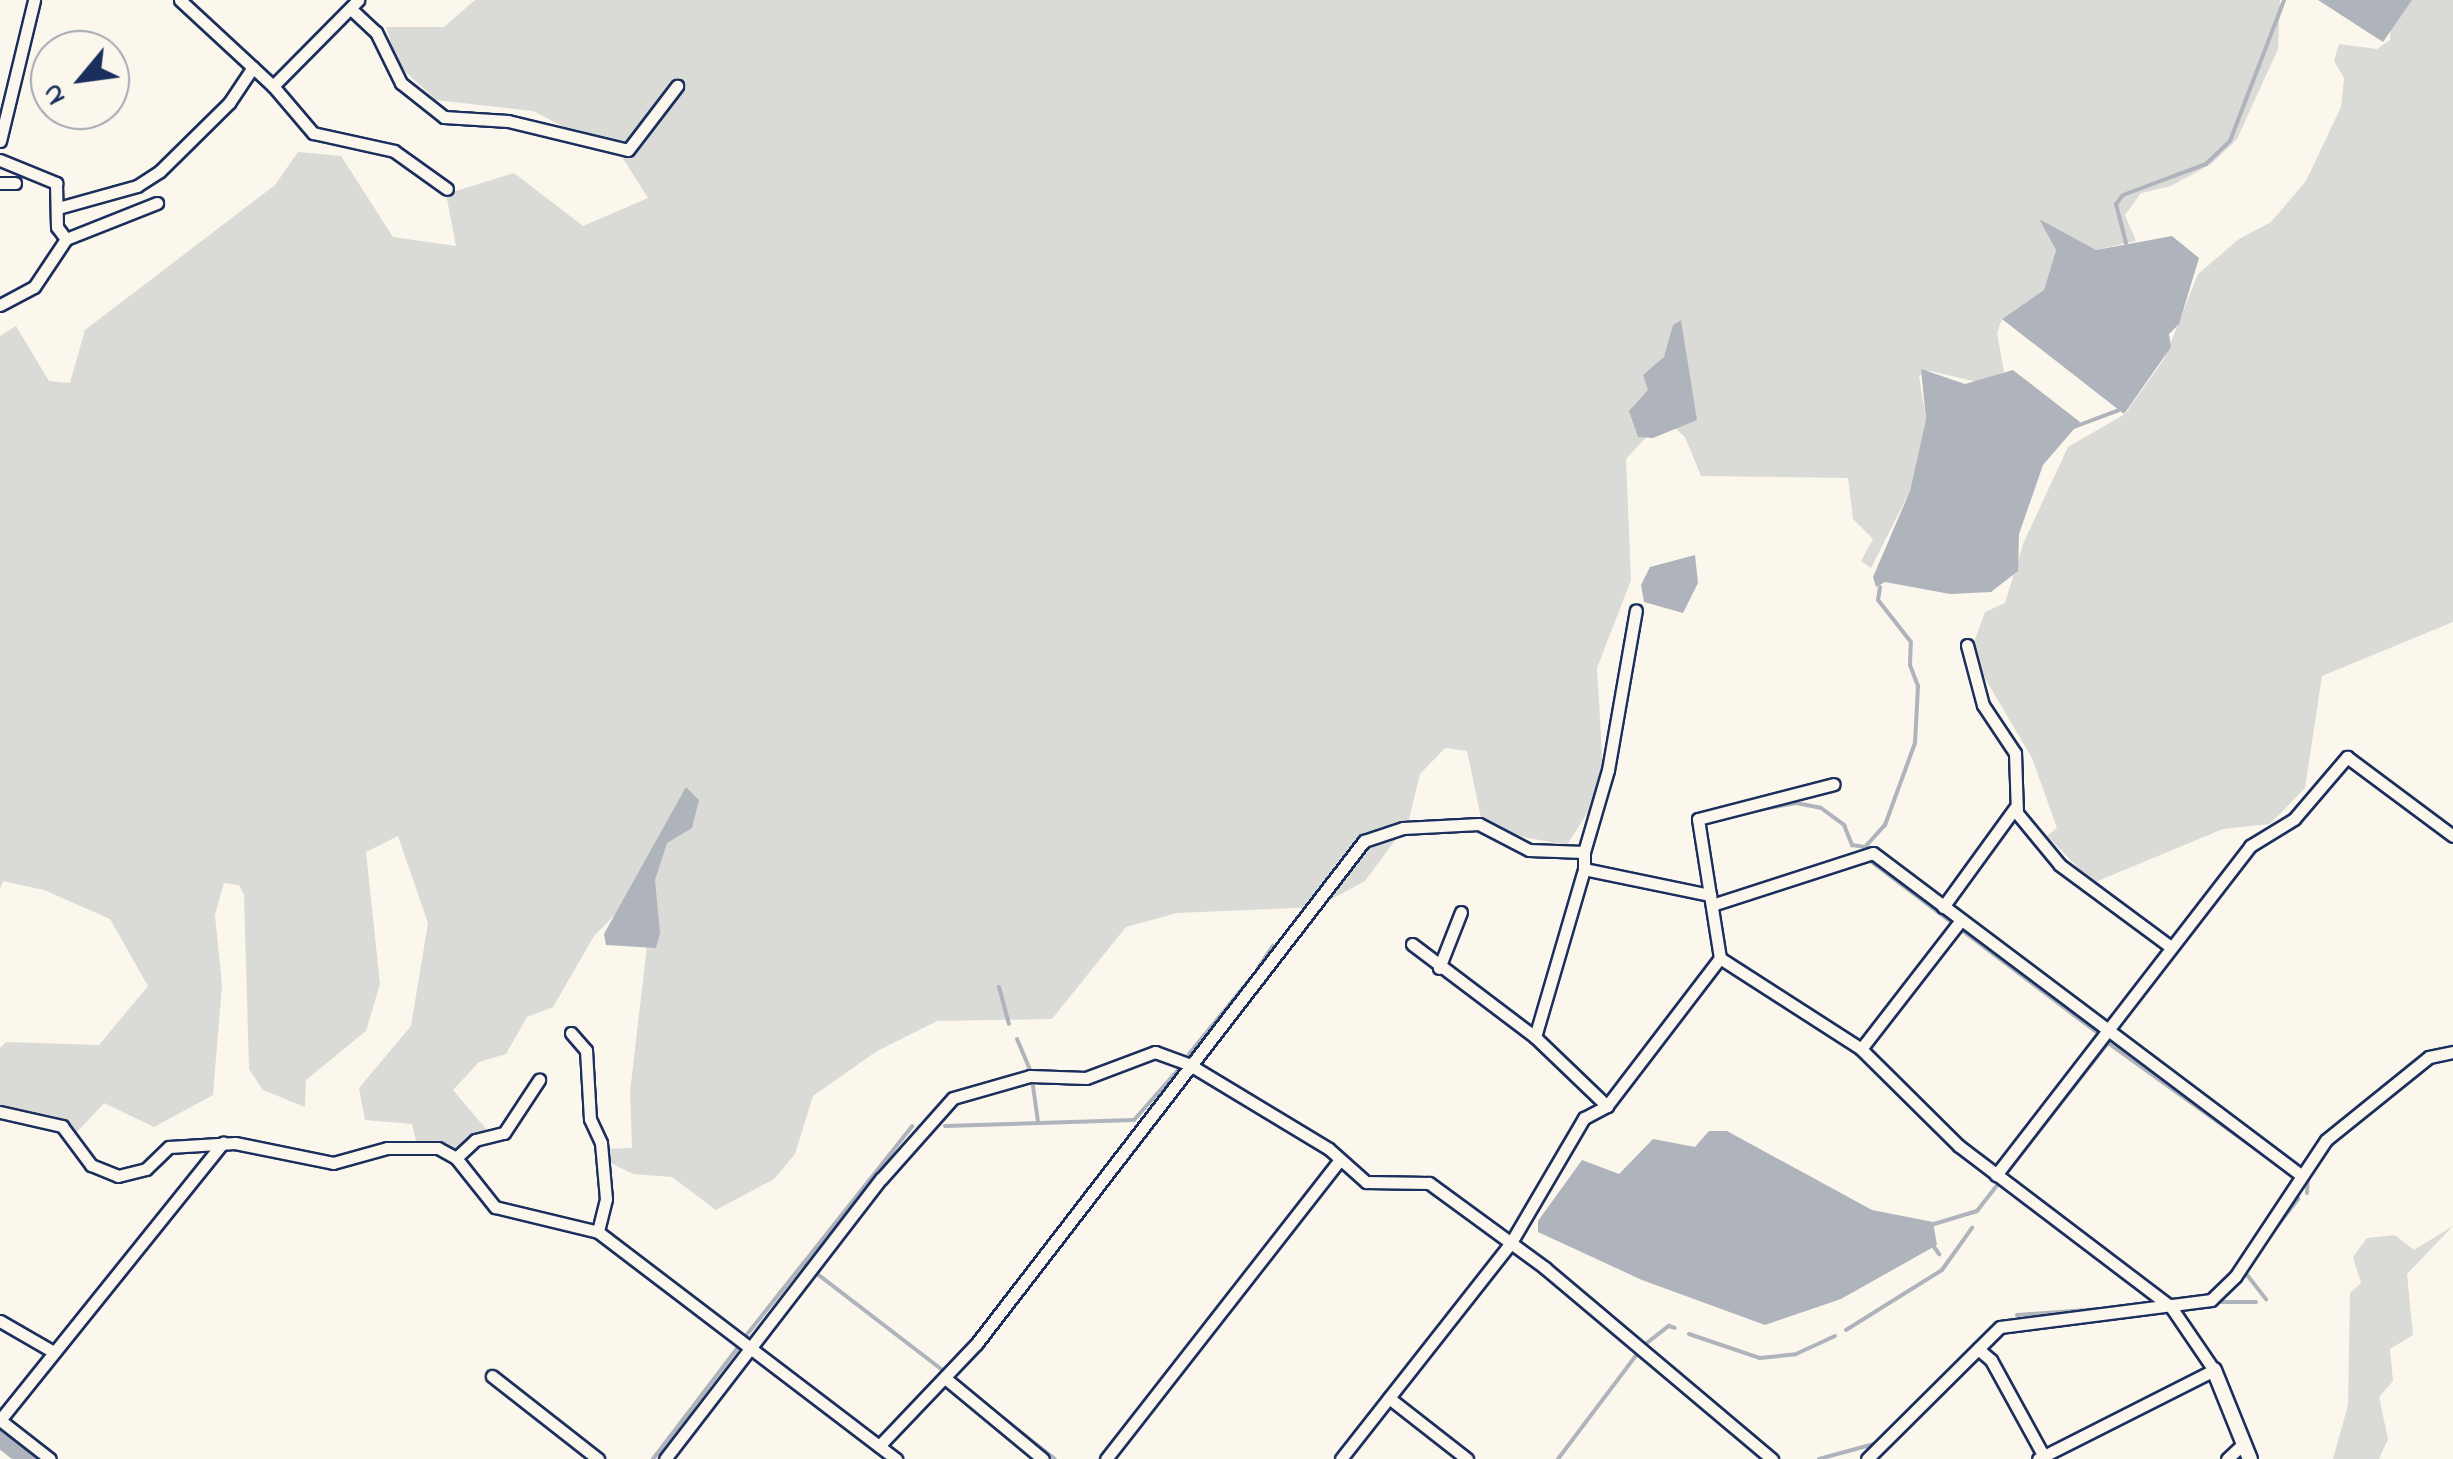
<!DOCTYPE html>
<style>
body{margin:0}
#map{position:relative;width:2453px;height:1459px;overflow:hidden;background:#fbf7ec;font-family:"Indie Flower",sans-serif}
div>[style]{position:absolute}
[style*='--x']{left:calc(var(--x)*1px);top:calc(var(--y)*1px);width:calc(var(--w)*1px);rotate:calc(var(--a)*1deg)}
.green>*{inset:0;background:#dadad7}
.water>*{inset:0;background:#afb3bb}
.stream>*{height:4px;margin:-2px;padding:0 2px;transform-origin:2px;border-radius:2px;background:#afb3bb}
.river>*{height:20px;margin:-10px;padding:0 10px;transform-origin:10px;border-radius:10px;background:#afb3bb}
.roads{filter:drop-shadow(2px 0 #1b2f5e) drop-shadow(-2px 0 #1b2f5e) drop-shadow(0 2px #1b2f5e) drop-shadow(0 -2px #1b2f5e)}
.minor>*{height:11px;margin:-5.5px;padding:0 5.5px;transform-origin:5.5px;border-radius:5.5px;background:#fbf7ec}
.tertiary>*{height:14px;margin:-7px;padding:0 7px;transform-origin:7px;border-radius:7px;background:#fbf7ec}
span{translate:-50% -50%;white-space:nowrap;text-align:center;line-height:1.15;-webkit-text-stroke:8px #fbf7ec;paint-order:stroke}
.north{position:absolute;left:30px;top:30px;width:100px;height:100px;box-sizing:border-box;background:#fbf7ec;border:2px solid #a1a7b3;border-radius:50%;rotate:241deg;font-size:28px;font-weight:700;line-height:40px;text-align:center;color:#1b2f5e}
.north::after{content:'';display:block;margin:auto;width:35px;height:45px;background:#1b2f5e;clip-path:polygon(50% 0,100% 100%,50% 72%,0 100%)}
</style>
<div id="map">
<div class="green">
<div style="clip-path:polygon(475px 0,2280px 0,2278px 49px,2237px 139px,2211px 164px,2171px 186px,2141px 193px,2125px 215px,2136px 241px,2096px 250px,2040px 221px,2056px 250px,2044px 290px,2002px 319px,1997px 333px,2004px 372px,1982px 383px,1930px 371px,1919px 376px,1926px 419px,1910px 491px,1871px 568px,1861px 561px,1873px 539px,1853px 519px,1848px 478px,1701px 476px,1685px 437px,1664px 418px,1626px 459px,1631px 580px,1597px 668px,1604px 787px,1567px 845px,1512px 835px,1481px 818px,1467px 751px,1445px 748px,1420px 774px,1408px 823px,1365px 881px,1317px 907px,1177px 913px,1126px 927px,1052px 1019px,937px 1021px,877px 1051px,813px 1096px,795px 1154px,774px 1179px,716px 1210px,672px 1177px,633px 1174px,605px 1160px,606px 1149px,632px 1148px,630px 1092px,653px 894px,636px 893px,594px 936px,553px 1007px,527px 1017px,506px 1054px,479px 1062px,453px 1090px,487px 1130px,455px 1153px,416px 1141px,412px 1124px,365px 1120px,359px 1088px,411px 1026px,428px 923px,398px 836px,366px 852px,380px 984px,366px 1031px,306px 1080px,305px 1107px,263px 1090px,249px 1069px,244px 895px,239px 885px,224px 883px,215px 915px,222px 985px,213px 1095px,154px 1127px,104px 1103px,76px 1133px,57px 1118px,0 1107px,0 1048px,6px 1042px,99px 1045px,148px 986px,110px 919px,44px 890px,3px 881px,0 889px,0 336px,16px 326px,49px 381px,70px 383px,85px 330px,275px 185px,298px 152px,341px 156px,393px 237px,456px 246px,446px 194px,514px 173px,583px 226px,648px 198px,622px 157px,533px 111px,436px 100px,398px 65px,386px 27px,444px 27px)"></div>
<div style="clip-path:polygon(2412px 0,2453px 0,2453px 622px,2322px 676px,2305px 788px,2270px 824px,2223px 829px,2093px 883px,2047px 836px,2057px 828px,2032px 758px,1970px 653px,1985px 612px,2005px 603px,2023px 544px,2068px 447px,2125px 414px,2164px 359px,2198px 274px,2239px 239px,2271px 222px,2306px 181px,2341px 107px,2344px 78px,2334px 61px,2339px 44px,2377px 49px,2390px 40px,2391px 22px)"></div>
<div style="clip-path:polygon(2453px 1226px,2407px 1274px,2413px 1335px,2390px 1349px,2393px 1381px,2379px 1397px,2388px 1439px,2379px 1459px,2333px 1459px,2348px 1405px,2350px 1293px,2361px 1283px,2353px 1257px,2367px 1238px,2395px 1235px,2414px 1250px)"></div>
</div>
<div class="water">
<div style="clip-path:polygon(2318px 0,2412px 0,2383px 42px)"></div>
<div style="clip-path:polygon(2039px 219px,2096px 250px,2172px 236px,2199px 258px,2179px 324px,2169px 334px,2171px 347px,2124px 414px,2002px 319px,2044px 290px,2056px 250px)"></div>
<div style="clip-path:polygon(1681px 320px,1697px 420px,1653px 438px,1638px 437px,1629px 411px,1648px 390px,1643px 375px,1664px 357px,1673px 325px)"></div>
<div style="clip-path:polygon(1921px 369px,1965px 384px,2013px 370px,2080px 422px,2043px 465px,2019px 534px,2018px 571px,1991px 592px,1950px 594px,1885px 582px,1876px 587px,1873px 577px,1910px 491px,1926px 419px)"></div>
<div style="clip-path:polygon(1695px 555px,1698px 583px,1683px 613px,1644px 602px,1641px 585px,1650px 567px)"></div>
<div style="clip-path:polygon(686px 787px,699px 800px,692px 828px,667px 843px,655px 880px,660px 933px,656px 948px,606px 945px,604px 934px)"></div>
<div style="clip-path:polygon(1709px 1131px,1727px 1131px,1872px 1210px,1933px 1222px,1937px 1245px,1841px 1299px,1765px 1325px,1642px 1280px,1538px 1232px,1538px 1221px,1582px 1160px,1619px 1174px,1653px 1139px,1695px 1147px)"></div>
</div>
<div class="stream">
<div style="--x:2126;--y:243;--w:40;--a:-104.4"></div>
<div style="--x:2116;--y:204;--w:11;--a:-52"></div>
<div style="--x:2123;--y:195;--w:89;--a:-20.5"></div>
<div style="--x:2206;--y:164;--w:33;--a:-44"></div>
<div style="--x:2230;--y:141;--w:151;--a:-69"></div>
<div style="--x:2074;--y:427;--w:48;--a:-20.7"></div>
<div style="--x:1752;--y:811;--w:45;--a:-10.3"></div>
<div style="--x:1796;--y:803;--w:25;--a:11"></div>
<div style="--x:1821;--y:808;--w:29;--a:36"></div>
<div style="--x:1844;--y:825;--w:22;--a:68"></div>
<div style="--x:1852;--y:845;--w:12;--a:9"></div>
<div style="--x:1864;--y:847;--w:14;--a:69"></div>
<div style="--x:1869;--y:860;--w:288;--a:37.1"></div>
<div style="--x:1865;--y:847;--w:30;--a:-48"></div>
<div style="--x:1885;--y:825;--w:87;--a:-69.9"></div>
<div style="--x:1915;--y:743;--w:57;--a:-87"></div>
<div style="--x:1918;--y:686;--w:22;--a:-111"></div>
<div style="--x:1910;--y:665;--w:23;--a:-88"></div>
<div style="--x:1911;--y:642;--w:53;--a:-128.2"></div>
<div style="--x:1878;--y:600;--w:13;--a:-81"></div>
<div style="--x:1258;--y:968;--w:27;--a:-56"></div>
<div style="--x:999;--y:987;--w:38;--a:75"></div>
<div style="--x:1017;--y:1039;--w:34;--a:67"></div>
<div style="--x:1189;--y:1054;--w:98;--a:-50.8"></div>
<div style="--x:1033;--y:1086;--w:35;--a:82"></div>
<div style="--x:945;--y:1126;--w:189;--a:-1.8"></div>
<div style="--x:1134;--y:1120;--w:68;--a:-48.6"></div>
<div style="--x:2307;--y:1193;--w:18;--a:-87"></div>
<div style="--x:1934;--y:1224;--w:45;--a:-16.8"></div>
<div style="--x:1977;--y:1211;--w:213;--a:-52.1"></div>
<div style="--x:2108;--y:1043;--w:231;--a:35.7"></div>
<div style="--x:2264;--y:1243;--w:56;--a:-52.3"></div>
<div style="--x:1934;--y:1247;--w:9;--a:54"></div>
<div style="--x:803;--y:1263;--w:179;--a:37.5"></div>
<div style="--x:2244;--y:1271;--w:36;--a:52"></div>
<div style="--x:2211;--y:1302;--w:45;--a:0"></div>
<div style="--x:2017;--y:1315;--w:83;--a:-4.1"></div>
<div style="--x:1846;--y:1330;--w:113;--a:-32"></div>
<div style="--x:1942;--y:1270;--w:52;--a:-54.5"></div>
<div style="--x:1689;--y:1334;--w:75;--a:18.7"></div>
<div style="--x:1760;--y:1358;--w:36;--a:-6"></div>
<div style="--x:1796;--y:1354;--w:43;--a:-24.8"></div>
<div style="--x:745;--y:1337;--w:269;--a:-51.6"></div>
<div style="--x:984;--y:1403;--w:90;--a:38.3"></div>
<div style="--x:653;--y:1459;--w:142;--a:-52.7"></div>
<div style="--x:1558;--y:1459;--w:141;--a:-53"></div>
<div style="--x:1643;--y:1346;--w:33;--a:-38"></div>
<div style="--x:1669;--y:1326;--w:6;--a:18"></div>
<div style="--x:1819;--y:1459;--w:57;--a:-15.3"></div>
</div>
<div class="river">
<div style="--x:0;--y:1437;--w:36;--a:38"></div>
</div>
<div class="roads">
<div class="minor">
<div style="--x:180;--y:0;--w:127;--a:42.8"></div>
<div style="--x:273;--y:86;--w:62;--a:49.6"></div>
<div style="--x:313;--y:133;--w:83;--a:12.5"></div>
<div style="--x:394;--y:151;--w:65;--a:35.6"></div>
<div style="--x:351;--y:9;--w:34;--a:43"></div>
<div style="--x:376;--y:32;--w:57;--a:63.9"></div>
<div style="--x:401;--y:83;--w:55;--a:38.3"></div>
<div style="--x:444;--y:117;--w:64;--a:3.6"></div>
<div style="--x:508;--y:121;--w:123;--a:13.6"></div>
<div style="--x:628;--y:150;--w:81;--a:-52.6"></div>
<div style="--x:273;--y:86;--w:121;--a:-45.3"></div>
<div style="--x:0;--y:141;--w:145;--a:-76.4"></div>
<div style="--x:0;--y:160;--w:61;--a:22.3"></div>
<div style="--x:56;--y:183;--w:44;--a:88.7"></div>
<div style="--x:57;--y:227;--w:15;--a:53"></div>
<div style="--x:66;--y:239;--w:98;--a:-21.6"></div>
<div style="--x:0;--y:183;--w:15;--a:0"></div>
<div style="--x:58;--y:208;--w:82;--a:-15.6"></div>
<div style="--x:137;--y:186;--w:27;--a:-33"></div>
<div style="--x:160;--y:171;--w:97;--a:-44.6"></div>
<div style="--x:229;--y:103;--w:43;--a:-56.3"></div>
<div style="--x:0;--y:305;--w:38;--a:-28"></div>
<div style="--x:34;--y:287;--w:58;--a:-56.3"></div>
<div style="--x:1967;--y:645;--w:62;--a:75.1"></div>
<div style="--x:1983;--y:705;--w:58;--a:56.3"></div>
<div style="--x:2015;--y:753;--w:60;--a:88.1"></div>
<div style="--x:2017;--y:813;--w:67;--a:50.4"></div>
<div style="--x:2060;--y:865;--w:138;--a:36.5"></div>
<div style="--x:1584;--y:852;--w:85;--a:-73.7"></div>
<div style="--x:1608;--y:770;--w:162;--a:-80.1"></div>
<div style="--x:1710;--y:895;--w:77;--a:-99"></div>
<div style="--x:1698;--y:819;--w:140;--a:-14.4"></div>
<div style="--x:1712;--y:905;--w:169;--a:-17.9"></div>
<div style="--x:1873;--y:853;--w:536;--a:36.96"></div>
<div style="--x:1943;--y:907;--w:122;--a:-54"></div>
<div style="--x:1412;--y:944;--w:154;--a:37.1"></div>
<div style="--x:1535;--y:1037;--w:100;--a:43.8"></div>
<div style="--x:1720;--y:958;--w:168;--a:32.8"></div>
<div style="--x:1861;--y:1049;--w:138;--a:44.7"></div>
<div style="--x:1959;--y:1146;--w:266;--a:37.2"></div>
<div style="--x:2171;--y:1307;--w:76;--a:55.7"></div>
<div style="--x:2214;--y:1370;--w:197;--a:153.2"></div>
<div style="--x:1439;--y:968;--w:60;--a:-68.6"></div>
<div style="--x:571;--y:1033;--w:23;--a:49"></div>
<div style="--x:586;--y:1050;--w:69;--a:86.7"></div>
<div style="--x:590;--y:1119;--w:26;--a:65"></div>
<div style="--x:601;--y:1143;--w:56;--a:84.9"></div>
<div style="--x:606;--y:1199;--w:34;--a:104"></div>
<div style="--x:1535;--y:1037;--w:175;--a:-73.7"></div>
<div style="--x:1861;--y:1049;--w:163;--a:-52.2"></div>
<div style="--x:0;--y:1112;--w:64;--a:12.7"></div>
<div style="--x:62;--y:1126;--w:49;--a:53.4"></div>
<div style="--x:91;--y:1165;--w:29;--a:22"></div>
<div style="--x:118;--y:1176;--w:29;--a:-14"></div>
<div style="--x:146;--y:1169;--w:32;--a:-44"></div>
<div style="--x:169;--y:1147;--w:66;--a:-3.5"></div>
<div style="--x:235;--y:1143;--w:100;--a:11.5"></div>
<div style="--x:333;--y:1163;--w:56;--a:-15.5"></div>
<div style="--x:387;--y:1148;--w:51;--a:0"></div>
<div style="--x:438;--y:1148;--w:21;--a:29"></div>
<div style="--x:456;--y:1158;--w:63;--a:51.5"></div>
<div style="--x:495;--y:1207;--w:106;--a:13.6"></div>
<div style="--x:598;--y:1232;--w:375;--a:37.3"></div>
<div style="--x:456;--y:1158;--w:26;--a:-43"></div>
<div style="--x:475;--y:1140;--w:30;--a:-14"></div>
<div style="--x:504;--y:1133;--w:64;--a:-56.6"></div>
<div style="--x:1996;--y:1175;--w:416;--a:-52.3"></div>
<div style="--x:2250;--y:846;--w:52;--a:-31.5"></div>
<div style="--x:2294;--y:819;--w:82;--a:-49.5"></div>
<div style="--x:2347;--y:757;--w:132;--a:36.7"></div>
<div style="--x:0;--y:1321;--w:60;--a:30"></div>
<div style="--x:1978;--y:1349;--w:17;--a:40"></div>
<div style="--x:1991;--y:1360;--w:108;--a:61.3"></div>
<div style="--x:492;--y:1376;--w:135;--a:38.1"></div>
<div style="--x:945;--y:1378;--w:127;--a:39.6"></div>
<div style="--x:1389;--y:1398;--w:99;--a:38"></div>
<div style="--x:0;--y:1420;--w:356;--a:-51.2"></div>
<div style="--x:0;--y:1420;--w:63;--a:38"></div>
<div style="--x:879;--y:1446;--w:142;--a:-46.4"></div>
<div style="--x:977;--y:1343;--w:634;--a:-52.37"></div>
<div style="--x:1364;--y:841;--w:41;--a:-18.4"></div>
<div style="--x:1403;--y:828;--w:76;--a:-3"></div>
<div style="--x:1479;--y:824;--w:56;--a:27.5"></div>
<div style="--x:1529;--y:850;--w:55;--a:2.1"></div>
<div style="--x:1584;--y:852;--w:17;--a:90"></div>
<div style="--x:1584;--y:869;--w:129;--a:11.7"></div>
<div style="--x:1710;--y:895;--w:64;--a:81"></div>
<div style="--x:1720;--y:958;--w:186;--a:127.4"></div>
<div style="--x:1607;--y:1106;--w:26;--a:152"></div>
<div style="--x:1584;--y:1118;--w:146;--a:120.4"></div>
<div style="--x:1510;--y:1244;--w:273;--a:128.2"></div>
<div style="--x:665;--y:1459;--w:354;--a:-52.4"></div>
<div style="--x:881;--y:1179;--w:108;--a:-48.4"></div>
<div style="--x:953;--y:1098;--w:80;--a:-15.9"></div>
<div style="--x:1030;--y:1076;--w:56;--a:2"></div>
<div style="--x:1086;--y:1078;--w:74;--a:-20.6"></div>
<div style="--x:1155;--y:1052;--w:37;--a:20"></div>
<div style="--x:1190;--y:1065;--w:162;--a:31.1"></div>
<div style="--x:1329;--y:1149;--w:50;--a:41.7"></div>
<div style="--x:1366;--y:1182;--w:63;--a:0.9"></div>
<div style="--x:1429;--y:1183;--w:144;--a:36.2"></div>
<div style="--x:1545;--y:1268;--w:297;--a:40.1"></div>
<div style="--x:1106;--y:1459;--w:378;--a:-52"></div>
<div style="--x:1867;--y:1459;--w:187;--a:-44.8"></div>
<div style="--x:2000;--y:1327;--w:213;--a:-7.3"></div>
<div style="--x:2211;--y:1300;--w:33;--a:-44"></div>
<div style="--x:2235;--y:1277;--w:164;--a:-56.4"></div>
<div style="--x:2326;--y:1140;--w:132;--a:-38.9"></div>
<div style="--x:2429;--y:1057;--w:25;--a:-12"></div>
<div style="--x:2227;--y:1459;--w:23;--a:-43"></div>
</div>
<div class="tertiary">
<div style="--x:2214;--y:1370;--w:96;--a:68"></div>
</div>
</div>
<div class="north">N</div>
</div>
